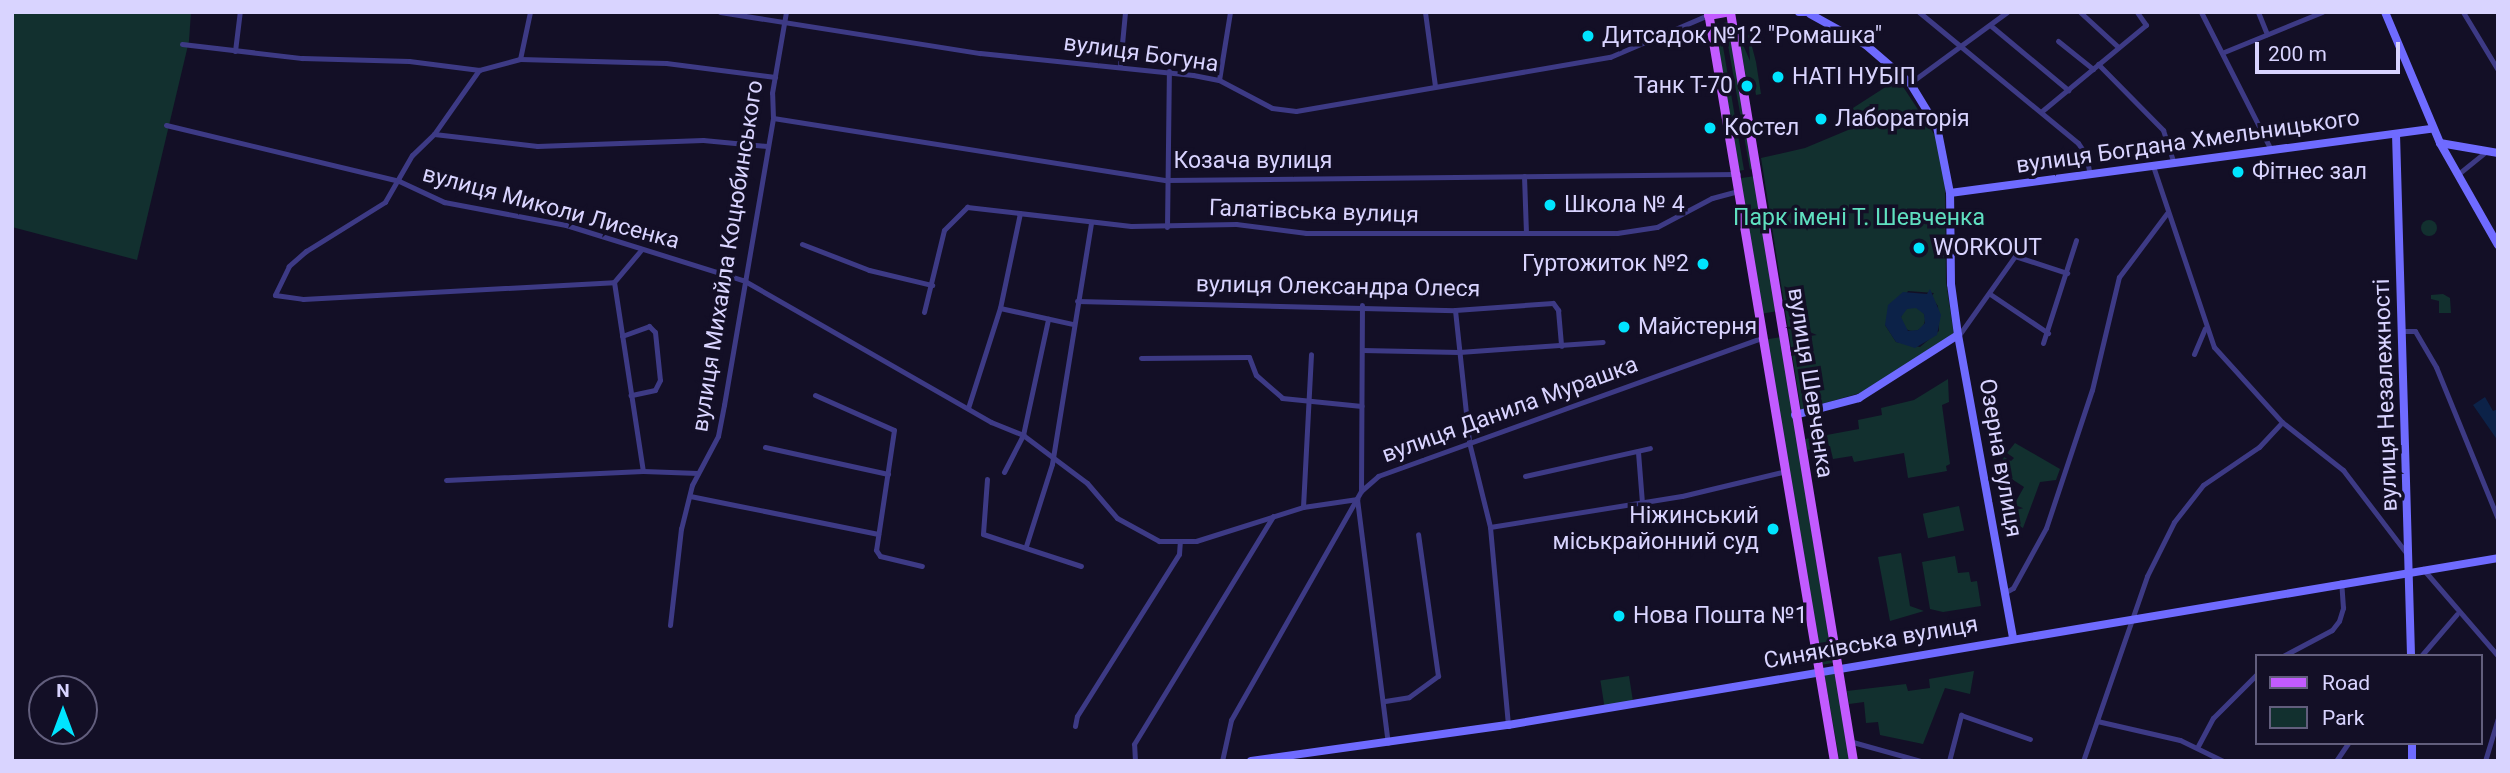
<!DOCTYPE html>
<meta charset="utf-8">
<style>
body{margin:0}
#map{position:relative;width:2510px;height:773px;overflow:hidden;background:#130f26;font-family:Roboto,sans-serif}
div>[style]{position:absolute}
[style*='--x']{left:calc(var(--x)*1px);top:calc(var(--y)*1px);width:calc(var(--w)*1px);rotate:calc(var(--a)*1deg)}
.green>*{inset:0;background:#12302f;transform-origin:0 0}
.round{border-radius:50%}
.water>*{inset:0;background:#0c2248}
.street>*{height:5px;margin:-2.5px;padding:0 2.5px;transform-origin:2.5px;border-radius:2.5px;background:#3d3a85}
.secondary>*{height:8px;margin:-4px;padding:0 4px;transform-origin:4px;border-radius:4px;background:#6f6bff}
.primary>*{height:9px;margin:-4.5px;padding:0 4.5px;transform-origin:4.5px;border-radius:4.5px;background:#c25bff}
.dots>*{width:19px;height:19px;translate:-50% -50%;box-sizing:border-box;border:4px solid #130f26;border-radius:50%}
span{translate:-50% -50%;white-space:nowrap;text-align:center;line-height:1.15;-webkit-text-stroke:7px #130f26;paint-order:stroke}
.poi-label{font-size:23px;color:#d9d4ff}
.left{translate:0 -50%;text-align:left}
.right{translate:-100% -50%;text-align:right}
.street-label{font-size:23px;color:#d9d4ff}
.park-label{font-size:23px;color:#5fe0c0}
.frame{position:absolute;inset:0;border:14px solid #d9d4ff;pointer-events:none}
.legend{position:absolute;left:2255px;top:654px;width:228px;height:91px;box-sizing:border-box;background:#130f26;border:2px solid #625e7d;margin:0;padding:9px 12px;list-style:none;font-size:21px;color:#d9d4ff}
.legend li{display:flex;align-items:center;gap:14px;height:35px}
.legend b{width:35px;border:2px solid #625e7d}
.north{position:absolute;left:28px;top:675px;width:70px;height:70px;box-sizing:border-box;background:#130f26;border:2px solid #625e7d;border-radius:50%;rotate:0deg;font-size:19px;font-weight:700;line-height:28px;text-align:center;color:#d9d4ff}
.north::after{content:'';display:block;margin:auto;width:24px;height:32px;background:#00e5ff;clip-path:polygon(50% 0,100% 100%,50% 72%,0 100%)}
.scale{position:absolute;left:2255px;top:42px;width:145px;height:32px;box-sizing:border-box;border:4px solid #d9d4ff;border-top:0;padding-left:9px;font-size:21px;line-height:24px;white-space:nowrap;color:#d9d4ff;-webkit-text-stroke:5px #130f26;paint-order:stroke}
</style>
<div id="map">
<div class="green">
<div style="clip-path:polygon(14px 12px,191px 12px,189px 41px,137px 260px,12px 227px)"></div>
<div style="left:1729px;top:22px;width:149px;height:5px;rotate:80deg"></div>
<div style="clip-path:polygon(1719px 23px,1744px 170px,1738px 171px,1714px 24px)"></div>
<div style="clip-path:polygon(1748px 31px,1756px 62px,1761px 94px,1756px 95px,1754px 83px,1746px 77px,1738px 33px,1750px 61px)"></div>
<div style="clip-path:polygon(evenodd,1898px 79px,1936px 137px,1945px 183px,1946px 282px,1954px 335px,1860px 393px,1801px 410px,1761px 158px,1805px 148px,1860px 125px,1853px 108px,1898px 79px,1908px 291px,1934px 293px,1931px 297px,1938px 306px,1939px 331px,1920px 347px,1896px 342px,1885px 325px,1908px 291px)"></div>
<div style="left:1755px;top:176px;width:137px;height:15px;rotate:81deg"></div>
<div class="round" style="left:2421px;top:220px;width:16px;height:16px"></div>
<div style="clip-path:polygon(2443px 294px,2450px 298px,2451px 313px,2439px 313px,2439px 301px,2431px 299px,2431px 295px)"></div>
<div class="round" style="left:1901px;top:307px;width:24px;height:24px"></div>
<div style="left:1781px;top:337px;width:330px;height:14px;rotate:81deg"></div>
<div style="clip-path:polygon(1948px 379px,1949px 402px,1942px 405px,1950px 464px,1946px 466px,1947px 471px,1908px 478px,1904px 453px,1854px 462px,1852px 456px,1833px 459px,1830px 446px,1807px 450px,1805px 439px,1859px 429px,1858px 420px,1882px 415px,1881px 408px,1914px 400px)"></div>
<div style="clip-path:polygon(2015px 443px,2060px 469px,2056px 480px,2040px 482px,2023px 528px,2006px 519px,2024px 487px,1998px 470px,2004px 457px,2011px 461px,2014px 458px,2007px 453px)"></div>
<div style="left:1959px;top:506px;width:25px;height:37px;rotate:78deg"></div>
<div style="clip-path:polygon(1901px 553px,1910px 606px,1924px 611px,1890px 621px,1878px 557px)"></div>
<div style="clip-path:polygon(1955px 556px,1958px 573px,1969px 572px,1971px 582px,1977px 581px,1981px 606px,1943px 612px,1930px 609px,1922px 562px)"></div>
<div style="clip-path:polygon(1974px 671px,1970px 694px,1945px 688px,1923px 744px,1880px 735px,1878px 722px,1866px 723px,1864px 702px,1849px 704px,1847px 691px,1906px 684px,1908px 691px,1930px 688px,1929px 679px)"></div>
<div style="left:1836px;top:672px;width:90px;height:12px;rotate:80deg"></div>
<div style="left:1629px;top:676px;width:26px;height:29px;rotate:81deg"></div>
</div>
<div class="water">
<div style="clip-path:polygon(evenodd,1930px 289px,1941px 315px,1937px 335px,1915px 348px,1896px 342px,1885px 325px,1888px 305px,1903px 292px,1927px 294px,1930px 289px,1916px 308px,1924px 314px,1925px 323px,1918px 330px,1908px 331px,1901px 317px,1907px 309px,1916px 308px)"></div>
<div style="clip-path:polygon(2485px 397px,2493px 411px,2498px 409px,2498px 441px,2473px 405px)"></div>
</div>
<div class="street">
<div style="--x:530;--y:12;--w:48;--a:102"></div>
<div style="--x:520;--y:59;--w:42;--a:165"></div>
<div style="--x:479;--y:70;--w:78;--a:125.1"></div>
<div style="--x:434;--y:134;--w:30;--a:136"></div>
<div style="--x:412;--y:155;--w:54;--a:119.9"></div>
<div style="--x:385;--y:202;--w:93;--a:148.2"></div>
<div style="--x:306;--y:251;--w:23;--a:139"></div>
<div style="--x:289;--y:266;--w:32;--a:116"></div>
<div style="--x:275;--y:295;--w:28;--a:8"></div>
<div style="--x:303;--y:299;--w:311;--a:-3.1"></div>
<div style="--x:720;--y:12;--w:263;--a:9"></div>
<div style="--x:980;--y:53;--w:214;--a:5.9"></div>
<div style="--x:1193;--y:75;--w:26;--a:11"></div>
<div style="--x:1219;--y:80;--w:60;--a:27.8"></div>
<div style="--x:1272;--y:108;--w:24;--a:7"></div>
<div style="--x:1296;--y:111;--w:319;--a:-9.8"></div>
<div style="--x:1610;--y:57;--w:107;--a:-23.2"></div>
<div style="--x:1425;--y:12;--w:75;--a:82.3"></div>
<div style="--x:1919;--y:12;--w:206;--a:39.5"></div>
<div style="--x:2078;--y:143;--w:14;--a:56"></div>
<div style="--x:2086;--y:155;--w:20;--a:79"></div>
<div style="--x:2080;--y:12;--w:52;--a:42.6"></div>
<div style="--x:2201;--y:12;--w:155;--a:63.1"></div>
<div style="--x:2258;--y:12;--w:24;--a:68"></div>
<div style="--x:2463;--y:12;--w:68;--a:58.9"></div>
<div style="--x:1990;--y:25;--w:102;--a:39.8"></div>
<div style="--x:2058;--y:41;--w:45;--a:38.7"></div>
<div style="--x:182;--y:44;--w:121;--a:6.7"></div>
<div style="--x:302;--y:58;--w:107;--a:1.6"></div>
<div style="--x:409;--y:61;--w:71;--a:7.3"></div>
<div style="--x:235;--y:51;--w:39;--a:-83"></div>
<div style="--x:2224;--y:52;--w:106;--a:-22.2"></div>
<div style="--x:520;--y:59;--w:146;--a:1.6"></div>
<div style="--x:666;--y:63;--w:110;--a:7.3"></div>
<div style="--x:2098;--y:64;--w:93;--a:45.4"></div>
<div style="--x:2163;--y:130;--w:35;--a:72"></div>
<div style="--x:1120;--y:65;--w:53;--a:-84.6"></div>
<div style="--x:1219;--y:80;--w:69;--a:-80.8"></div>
<div style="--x:1910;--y:83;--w:120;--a:-36.2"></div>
<div style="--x:2042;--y:111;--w:135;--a:-39.6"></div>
<div style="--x:2146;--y:25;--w:16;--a:-125"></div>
<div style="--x:773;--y:118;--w:398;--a:9"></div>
<div style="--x:1166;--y:180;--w:572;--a:-0.6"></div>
<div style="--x:166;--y:125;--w:240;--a:13.5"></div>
<div style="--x:399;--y:181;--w:50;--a:25"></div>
<div style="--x:444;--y:202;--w:124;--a:10.7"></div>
<div style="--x:566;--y:225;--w:185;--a:17.3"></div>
<div style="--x:743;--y:280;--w:286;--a:29.8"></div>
<div style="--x:991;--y:422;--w:35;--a:22"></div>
<div style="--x:1023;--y:435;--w:80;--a:36.9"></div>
<div style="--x:1087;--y:483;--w:46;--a:49.4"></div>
<div style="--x:1117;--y:518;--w:48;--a:28.7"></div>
<div style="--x:1159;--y:541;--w:37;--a:0"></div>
<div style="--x:1196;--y:541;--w:112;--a:-17.6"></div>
<div style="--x:1303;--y:507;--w:55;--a:-8.4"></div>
<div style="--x:1357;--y:499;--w:246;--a:82.8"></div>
<div style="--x:434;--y:134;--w:104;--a:6.6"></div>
<div style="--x:537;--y:146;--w:166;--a:-2.1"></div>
<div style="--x:703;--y:140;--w:64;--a:5.4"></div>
<div style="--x:2153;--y:166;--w:191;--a:71.4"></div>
<div style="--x:2214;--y:347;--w:101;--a:47.8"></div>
<div style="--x:2282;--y:422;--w:78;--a:38.2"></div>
<div style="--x:2343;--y:470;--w:106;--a:52.7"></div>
<div style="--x:2457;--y:175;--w:36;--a:-39"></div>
<div style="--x:1524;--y:176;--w:56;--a:88"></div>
<div style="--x:1167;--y:227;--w:156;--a:-89.3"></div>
<div style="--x:802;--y:244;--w:72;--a:21.2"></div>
<div style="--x:869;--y:270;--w:65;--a:13.4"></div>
<div style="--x:641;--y:250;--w:42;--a:130.2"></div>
<div style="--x:614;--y:282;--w:191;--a:81.3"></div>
<div style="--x:1990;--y:294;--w:70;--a:33.9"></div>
<div style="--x:1077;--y:301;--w:378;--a:1.4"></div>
<div style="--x:1455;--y:310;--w:98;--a:-4.1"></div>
<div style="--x:1553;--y:303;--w:9;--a:54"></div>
<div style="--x:1558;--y:310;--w:36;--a:85"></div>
<div style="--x:1000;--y:308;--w:75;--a:12.4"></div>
<div style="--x:1455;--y:310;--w:133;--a:83.9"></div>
<div style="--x:1469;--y:442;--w:88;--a:76.1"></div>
<div style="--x:1490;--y:527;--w:199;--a:84.8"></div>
<div style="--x:924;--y:312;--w:84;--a:-76.3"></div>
<div style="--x:944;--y:230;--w:33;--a:-45"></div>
<div style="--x:967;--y:207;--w:165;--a:6.6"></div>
<div style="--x:1131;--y:226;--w:105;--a:-1.1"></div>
<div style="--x:1236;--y:224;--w:71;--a:7.3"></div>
<div style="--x:1306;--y:233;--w:311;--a:0"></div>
<div style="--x:1617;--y:233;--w:40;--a:-8.5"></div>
<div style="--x:1657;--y:227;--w:62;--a:-27.8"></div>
<div style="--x:1712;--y:198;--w:27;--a:-15"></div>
<div style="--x:2404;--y:331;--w:11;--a:0"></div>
<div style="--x:2415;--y:331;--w:42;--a:59.7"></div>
<div style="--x:2436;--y:367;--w:164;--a:67.8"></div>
<div style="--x:1959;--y:335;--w:97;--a:-54.7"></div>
<div style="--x:2015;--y:256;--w:55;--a:18.1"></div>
<div style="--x:622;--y:336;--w:29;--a:-20"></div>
<div style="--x:649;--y:326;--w:8;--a:45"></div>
<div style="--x:655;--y:332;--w:48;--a:84.1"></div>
<div style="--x:660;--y:380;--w:11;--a:117"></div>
<div style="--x:655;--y:390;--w:25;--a:168"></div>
<div style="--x:2043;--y:343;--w:108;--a:-72.2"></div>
<div style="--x:1362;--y:350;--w:97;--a:1.2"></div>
<div style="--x:1459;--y:352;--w:144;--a:-4"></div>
<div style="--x:2194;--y:354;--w:28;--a:-67"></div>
<div style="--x:1141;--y:358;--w:108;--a:-0.5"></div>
<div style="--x:1249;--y:357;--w:19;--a:69"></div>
<div style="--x:1256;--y:375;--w:35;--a:41"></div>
<div style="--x:1282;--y:398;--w:80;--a:5.7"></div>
<div style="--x:815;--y:395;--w:86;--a:23.9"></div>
<div style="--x:894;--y:430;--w:121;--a:98.5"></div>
<div style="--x:876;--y:550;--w:7;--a:56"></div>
<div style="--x:880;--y:556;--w:43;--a:13.4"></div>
<div style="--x:968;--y:408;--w:105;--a:-72.3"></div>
<div style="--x:1000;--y:308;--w:97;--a:-78.1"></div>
<div style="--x:765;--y:447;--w:126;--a:12.4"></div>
<div style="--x:1638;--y:452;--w:51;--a:85.5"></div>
<div style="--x:1004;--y:472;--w:42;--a:-62.8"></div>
<div style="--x:1023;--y:435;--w:119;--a:-77.8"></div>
<div style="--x:1525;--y:476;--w:128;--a:-12.6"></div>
<div style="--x:987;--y:479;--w:55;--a:94.2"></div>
<div style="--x:983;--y:534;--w:103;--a:18.1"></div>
<div style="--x:446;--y:480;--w:197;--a:-2.6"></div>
<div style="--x:643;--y:471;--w:55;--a:2.1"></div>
<div style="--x:1361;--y:491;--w:186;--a:-89.7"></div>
<div style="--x:690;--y:496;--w:192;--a:11.4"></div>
<div style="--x:1303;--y:507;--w:153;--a:-87"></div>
<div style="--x:1490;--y:527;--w:194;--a:-9.2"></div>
<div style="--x:1682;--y:496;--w:107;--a:-13.5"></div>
<div style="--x:1026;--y:546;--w:86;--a:-72.4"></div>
<div style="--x:1052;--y:464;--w:245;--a:-80.8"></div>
<div style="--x:2423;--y:569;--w:115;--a:49.2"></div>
<div style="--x:2004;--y:593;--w:10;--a:-29"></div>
<div style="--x:2013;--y:588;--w:68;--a:-61.2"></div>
<div style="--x:2046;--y:528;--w:145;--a:-71.6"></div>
<div style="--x:2092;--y:390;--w:116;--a:-76.6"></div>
<div style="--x:2119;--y:277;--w:80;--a:-53.1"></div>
<div style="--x:670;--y:625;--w:97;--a:-83.5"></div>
<div style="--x:681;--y:529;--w:45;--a:-76"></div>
<div style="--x:692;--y:485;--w:55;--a:-62"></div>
<div style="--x:718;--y:436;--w:32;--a:-79"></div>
<div style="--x:724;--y:405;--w:291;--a:-80.3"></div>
<div style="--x:773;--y:118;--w:25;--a:-92"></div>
<div style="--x:772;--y:93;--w:82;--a:-80.2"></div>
<div style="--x:2283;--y:656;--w:55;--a:-28"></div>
<div style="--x:2332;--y:630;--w:11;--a:-52"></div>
<div style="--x:2339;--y:621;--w:14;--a:-73"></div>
<div style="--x:2343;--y:608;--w:26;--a:-94"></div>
<div style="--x:2421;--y:656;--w:55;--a:-49.4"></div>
<div style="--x:1385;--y:701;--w:24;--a:-9"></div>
<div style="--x:1409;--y:697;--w:36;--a:-36"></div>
<div style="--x:1438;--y:676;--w:143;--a:-98"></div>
<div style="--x:2097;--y:721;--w:85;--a:12.9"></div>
<div style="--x:2180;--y:740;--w:48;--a:26"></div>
<div style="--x:1075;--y:726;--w:10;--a:-79"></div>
<div style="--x:1077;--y:716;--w:191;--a:-57.8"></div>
<div style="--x:1179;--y:554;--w:13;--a:-86"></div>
<div style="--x:1849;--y:741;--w:75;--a:15.5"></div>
<div style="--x:2198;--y:746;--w:32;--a:-62"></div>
<div style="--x:2213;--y:718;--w:61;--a:-45"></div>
<div style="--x:1135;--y:761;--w:17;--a:-93"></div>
<div style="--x:1134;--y:744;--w:267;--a:-58.6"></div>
<div style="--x:1222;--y:761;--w:42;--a:-77.6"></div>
<div style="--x:1231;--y:720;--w:263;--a:-60.4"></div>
<div style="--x:1361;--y:491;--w:23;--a:-41"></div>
<div style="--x:1378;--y:476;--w:410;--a:-19.8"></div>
<div style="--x:1949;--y:761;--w:48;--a:-75.4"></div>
<div style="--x:1961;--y:715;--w:73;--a:19.2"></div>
<div style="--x:2083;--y:761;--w:196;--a:-70.9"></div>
<div style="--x:2147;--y:576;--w:60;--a:-63.4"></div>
<div style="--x:2174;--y:522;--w:47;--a:-51.9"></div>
<div style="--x:2203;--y:485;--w:68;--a:-34.2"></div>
<div style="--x:2259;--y:447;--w:34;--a:-47"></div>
<div style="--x:2336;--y:761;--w:22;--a:-56"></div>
<div style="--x:2485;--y:761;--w:45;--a:-73.2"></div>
</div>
<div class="secondary">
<div style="--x:1799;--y:12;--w:16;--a:0"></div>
<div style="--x:2385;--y:12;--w:142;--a:67.2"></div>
<div style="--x:2440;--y:143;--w:59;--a:9.8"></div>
<div style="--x:2396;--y:134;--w:522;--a:88.35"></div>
<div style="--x:2440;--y:143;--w:117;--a:60.4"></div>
<div style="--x:1950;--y:193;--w:485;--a:-7.6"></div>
<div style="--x:1958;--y:335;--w:309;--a:79.7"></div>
<div style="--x:1795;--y:415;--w:66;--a:-14.9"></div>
<div style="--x:1859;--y:398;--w:117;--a:-32.5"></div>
<div style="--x:1958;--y:335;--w:51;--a:-97.8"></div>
<div style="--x:1951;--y:284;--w:91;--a:-90.6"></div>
<div style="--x:1950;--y:193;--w:67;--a:-101.1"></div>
<div style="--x:1937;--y:127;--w:52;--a:-121.5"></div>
<div style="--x:1910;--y:83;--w:58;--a:-139.2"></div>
<div style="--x:1866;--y:45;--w:64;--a:-151"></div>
<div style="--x:2412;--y:743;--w:18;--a:90"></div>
<div style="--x:1251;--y:761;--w:260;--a:-8"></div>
<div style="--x:1508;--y:725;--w:1004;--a:-9.57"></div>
</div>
<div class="primary">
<div style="--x:1708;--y:12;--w:760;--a:80.45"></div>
<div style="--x:1730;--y:12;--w:759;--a:80.67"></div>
<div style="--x:1708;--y:15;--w:17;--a:-10"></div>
</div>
<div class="dots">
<div style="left:1588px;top:36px;background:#00e5ff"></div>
<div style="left:1778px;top:77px;background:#00e5ff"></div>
<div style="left:1747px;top:86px;background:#00e5ff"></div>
<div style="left:1821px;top:119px;background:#00e5ff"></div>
<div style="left:1710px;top:128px;background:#00e5ff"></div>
<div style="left:2238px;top:172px;background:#00e5ff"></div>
<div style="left:1550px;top:205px;background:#00e5ff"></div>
<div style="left:1919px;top:248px;background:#00e5ff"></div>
<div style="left:1703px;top:264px;background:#00e5ff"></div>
<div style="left:1624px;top:327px;background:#00e5ff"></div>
<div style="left:1773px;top:529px;background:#00e5ff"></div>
<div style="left:1619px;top:616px;background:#00e5ff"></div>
</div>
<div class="poi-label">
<span class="left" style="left:1602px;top:36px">Дитсадок №12 "Ромашка"</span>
<span class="left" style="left:1792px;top:77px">НАТІ НУБІП</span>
<span class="right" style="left:1733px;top:86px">Танк Т-70</span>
<span class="left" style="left:1835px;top:119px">Лабораторія</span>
<span class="left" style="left:1724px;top:128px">Костел</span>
<span class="left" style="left:2252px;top:172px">Фітнес зал</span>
<span class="left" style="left:1564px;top:205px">Школа № 4</span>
<span class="left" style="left:1933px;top:248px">WORKOUT</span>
<span class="right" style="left:1689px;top:264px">Гуртожиток №2</span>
<span class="left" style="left:1638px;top:327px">Майстерня</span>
<span class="right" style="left:1759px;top:529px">Ніжинський<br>міськрайонний суд</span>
<span class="left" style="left:1633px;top:616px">Нова Пошта №1</span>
</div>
<div class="street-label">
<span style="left:1141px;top:54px;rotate:8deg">вулиця Богуна</span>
<span style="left:2188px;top:142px;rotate:-8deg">вулиця Богдана Хмельницького</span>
<span style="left:1253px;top:161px">Козача вулиця</span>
<span style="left:551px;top:208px;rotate:15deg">вулиця Миколи Лисенка</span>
<span style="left:1314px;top:212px;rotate:2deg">Галатівська вулиця</span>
<span style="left:728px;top:256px;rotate:-81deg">вулиця Михайла Коцюбинського</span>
<span style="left:1338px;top:287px;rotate:1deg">вулиця Олександра Олеся</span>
<span style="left:1810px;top:383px;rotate:81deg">вулиця Шевченка</span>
<span style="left:2386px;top:395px;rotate:-92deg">вулиця Незалежності</span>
<span style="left:1510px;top:410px;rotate:-20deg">вулиця Данила Мурашка</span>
<span style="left:2000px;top:458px;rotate:80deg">Озерна вулиця</span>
<span style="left:1871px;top:643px;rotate:-10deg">Синяківська вулиця</span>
</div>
<div class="park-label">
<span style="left:1859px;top:218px">Парк імені Т. Шевченка</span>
</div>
<div class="frame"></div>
<ul class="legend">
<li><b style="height:9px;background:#c25bff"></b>Road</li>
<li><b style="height:19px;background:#12302f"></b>Park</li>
</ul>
<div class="north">N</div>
<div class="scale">200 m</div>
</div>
